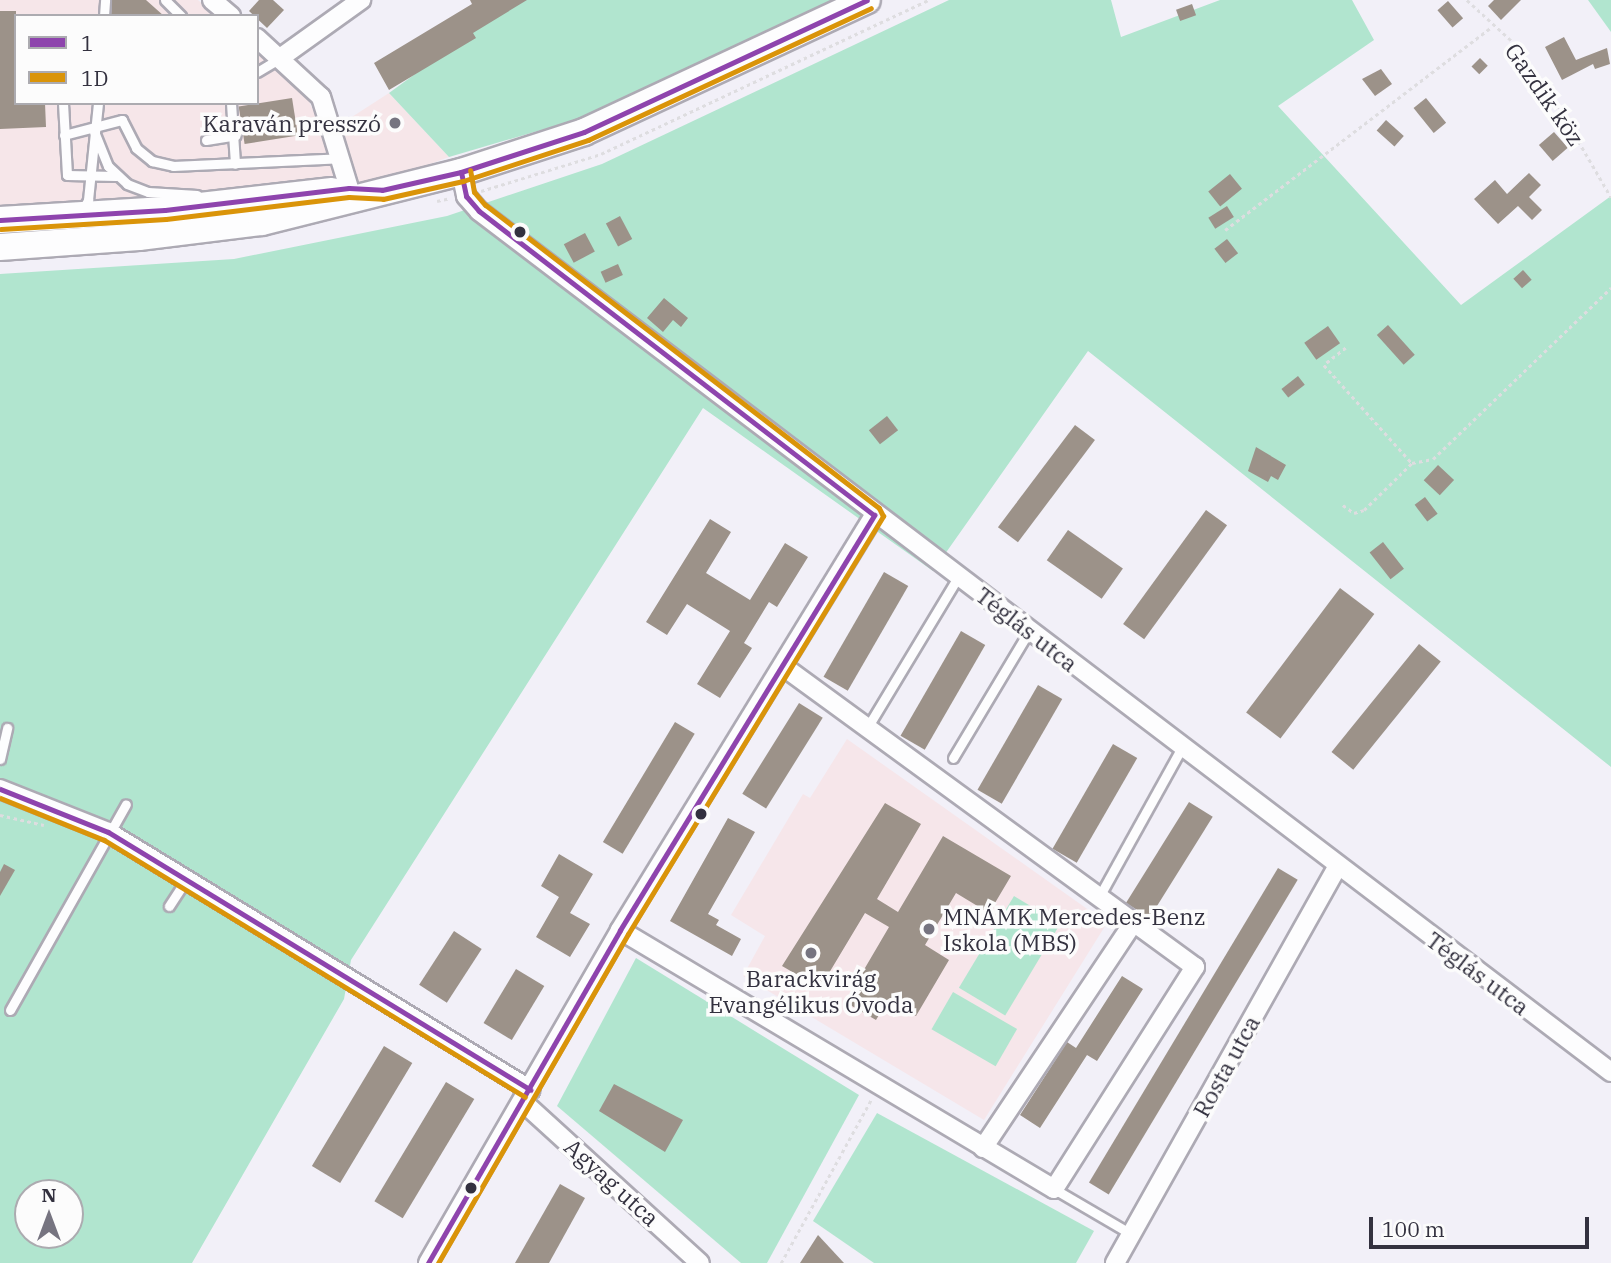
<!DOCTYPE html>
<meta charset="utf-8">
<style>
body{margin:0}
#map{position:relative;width:1611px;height:1263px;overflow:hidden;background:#f2f0f8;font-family:"IBM Plex Serif",serif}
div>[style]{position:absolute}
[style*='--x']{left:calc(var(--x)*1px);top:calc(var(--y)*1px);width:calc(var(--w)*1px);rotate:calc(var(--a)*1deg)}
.commercial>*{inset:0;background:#f6e6e9}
.education>*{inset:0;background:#f6e6ea}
.green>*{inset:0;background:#b1e5cf;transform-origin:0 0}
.building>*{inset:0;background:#9c9289;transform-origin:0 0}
.path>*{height:2.5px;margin-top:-1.25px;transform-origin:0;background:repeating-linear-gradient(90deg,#dedde0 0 3.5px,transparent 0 7px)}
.roads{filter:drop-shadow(2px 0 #adaab4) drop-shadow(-2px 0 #adaab4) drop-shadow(0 2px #adaab4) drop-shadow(0 -2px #adaab4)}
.lane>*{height:9px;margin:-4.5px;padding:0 4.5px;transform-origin:4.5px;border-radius:4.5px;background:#fdfdfe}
.street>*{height:18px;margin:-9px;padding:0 9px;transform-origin:9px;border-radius:9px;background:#fdfdfe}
.primary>*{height:26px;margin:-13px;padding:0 13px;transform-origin:13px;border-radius:13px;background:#fdfdfe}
.bus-1>*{height:5px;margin:-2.5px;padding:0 2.5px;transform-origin:2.5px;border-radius:2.5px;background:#8e44ad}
.bus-2>*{height:5px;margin:-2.5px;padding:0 2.5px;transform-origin:2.5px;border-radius:2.5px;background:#da9409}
.dots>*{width:19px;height:19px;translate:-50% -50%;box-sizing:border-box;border:4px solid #fcfcfc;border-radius:50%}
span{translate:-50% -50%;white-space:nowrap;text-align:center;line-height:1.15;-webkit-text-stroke:7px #fcfcfc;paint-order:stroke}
.street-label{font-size:23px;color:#33313f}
.poi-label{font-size:23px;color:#33313f}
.right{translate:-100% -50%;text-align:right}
.left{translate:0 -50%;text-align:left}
.legend{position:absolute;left:14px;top:14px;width:245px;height:91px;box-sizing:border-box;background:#fcfcfc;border:2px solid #acabb0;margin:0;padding:9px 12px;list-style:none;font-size:21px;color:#33313f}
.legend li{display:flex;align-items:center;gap:14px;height:35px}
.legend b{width:35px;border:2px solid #acabb0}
.north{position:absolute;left:14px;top:1179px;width:70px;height:70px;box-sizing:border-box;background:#fcfcfc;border:2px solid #acabb0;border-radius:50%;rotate:0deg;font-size:19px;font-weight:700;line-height:28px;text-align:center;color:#33313f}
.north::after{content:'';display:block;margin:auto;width:24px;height:32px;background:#767480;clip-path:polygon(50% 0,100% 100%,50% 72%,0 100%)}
.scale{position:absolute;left:1369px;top:1217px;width:220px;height:32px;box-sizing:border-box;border:4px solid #33313f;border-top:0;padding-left:9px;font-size:21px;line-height:24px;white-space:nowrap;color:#33313f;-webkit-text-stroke:5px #fcfcfc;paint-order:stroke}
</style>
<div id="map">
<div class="commercial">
<div style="clip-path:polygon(0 0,198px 0,216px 16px,16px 16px,16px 103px,257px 103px,257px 50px,304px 90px,324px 135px,389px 93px,449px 157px,384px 181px,0 210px)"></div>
</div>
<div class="education">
<div style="clip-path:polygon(847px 739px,1107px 923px,984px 1120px,743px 976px,765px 936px,731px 915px,803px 794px,810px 798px)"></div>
</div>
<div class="green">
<div style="clip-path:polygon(517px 0,836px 0,582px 118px,449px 157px,389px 93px)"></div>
<div style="clip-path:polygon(evenodd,949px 0,1111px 0,1121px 37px,1220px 0,1352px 0,1374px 40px,1278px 106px,1461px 305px,1611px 196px,1611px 767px,1088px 351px,933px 571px,703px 408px,351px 960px,344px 999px,192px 1263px,0 1263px,0 274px,234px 259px,447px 216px,602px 164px,949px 0,28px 1193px,70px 1193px,70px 1235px,28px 1235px,28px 1193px)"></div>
<div style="clip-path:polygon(1588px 0,1611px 0,1611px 32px)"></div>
<div style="left:1014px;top:896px;width:54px;height:107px;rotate:31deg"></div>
<div style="clip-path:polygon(636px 958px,859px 1095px,767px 1263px,741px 1263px,557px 1106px)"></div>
<div style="left:953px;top:992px;width:74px;height:43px;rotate:30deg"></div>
<div style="clip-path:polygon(877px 1113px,1094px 1231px,1076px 1263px,874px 1263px,813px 1221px)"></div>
</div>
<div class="building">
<div style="clip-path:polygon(112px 0,146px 0,164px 16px,111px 16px)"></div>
<div style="clip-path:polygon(259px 0,273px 0,284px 10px,267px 28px,249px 11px)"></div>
<div style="clip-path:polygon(470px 0,527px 0,473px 33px,476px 38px,389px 90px,374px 63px,472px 4px)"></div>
<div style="clip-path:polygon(1494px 0,1521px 0,1501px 20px,1488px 6px)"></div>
<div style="left:1448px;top:1px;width:23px;height:14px;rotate:49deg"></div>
<div style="left:1192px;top:4px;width:12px;height:17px;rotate:70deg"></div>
<div style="clip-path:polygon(0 11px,16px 11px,16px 103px,45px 103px,46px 127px,0 129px)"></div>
<div style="clip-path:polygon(1564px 37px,1576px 60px,1607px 48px,1610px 64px,1595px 69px,1593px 64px,1562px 80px,1545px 47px)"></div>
<div style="left:1480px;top:58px;width:11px;height:12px;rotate:45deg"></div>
<div style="clip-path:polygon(1381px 69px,1392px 84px,1375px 96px,1362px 79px)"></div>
<div style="left:292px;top:98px;width:38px;height:54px;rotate:81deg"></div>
<div style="left:1426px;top:98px;width:32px;height:16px;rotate:51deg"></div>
<div style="left:1386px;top:120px;width:24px;height:14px;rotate:42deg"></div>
<div style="left:1554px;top:132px;width:21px;height:20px;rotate:49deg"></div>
<div style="clip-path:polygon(1529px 173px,1541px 185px,1529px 197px,1542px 210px,1532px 220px,1518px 206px,1498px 224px,1474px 199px,1495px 180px,1507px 194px)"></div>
<div style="left:1230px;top:174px;width:19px;height:28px;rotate:51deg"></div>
<div style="left:1227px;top:206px;width:13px;height:22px;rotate:58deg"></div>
<div style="left:620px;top:216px;width:26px;height:16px;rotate:62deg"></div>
<div style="left:585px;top:233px;width:21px;height:24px;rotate:62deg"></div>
<div style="left:1227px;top:239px;width:18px;height:16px;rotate:52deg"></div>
<div style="left:618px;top:264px;width:12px;height:19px;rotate:66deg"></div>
<div style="left:1523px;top:270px;width:13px;height:13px;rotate:48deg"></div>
<div style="clip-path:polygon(664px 298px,688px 318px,681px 327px,673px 320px,663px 332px,647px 318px)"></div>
<div style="left:1388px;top:325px;width:40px;height:15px;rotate:48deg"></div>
<div style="left:1328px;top:326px;width:21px;height:29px;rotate:55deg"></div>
<div style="left:1298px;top:376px;width:11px;height:21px;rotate:52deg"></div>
<div style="left:887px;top:416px;width:18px;height:23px;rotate:52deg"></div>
<div style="left:1075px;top:425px;width:25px;height:128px;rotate:37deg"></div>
<div style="clip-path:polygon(1256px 447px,1286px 465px,1278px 480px,1271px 476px,1268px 482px,1248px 471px)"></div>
<div style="left:1438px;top:465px;width:22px;height:21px;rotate:43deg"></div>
<div style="left:1425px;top:497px;width:21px;height:13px;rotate:53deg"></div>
<div style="left:1206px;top:510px;width:26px;height:141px;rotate:36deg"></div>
<div style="clip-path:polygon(710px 519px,731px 532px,706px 573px,750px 600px,785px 543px,808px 557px,777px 607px,769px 602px,744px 643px,752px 648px,720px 698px,697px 684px,730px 631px,687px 604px,667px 635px,646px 622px)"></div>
<div style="left:1068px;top:530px;width:67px;height:37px;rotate:35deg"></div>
<div style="left:1383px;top:542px;width:34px;height:17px;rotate:52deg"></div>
<div style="left:884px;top:572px;width:28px;height:121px;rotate:30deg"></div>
<div style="left:1340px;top:588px;width:43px;height:156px;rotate:37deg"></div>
<div style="left:961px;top:631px;width:28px;height:121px;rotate:30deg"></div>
<div style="left:1419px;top:644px;width:28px;height:139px;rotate:39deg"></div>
<div style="left:1038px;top:685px;width:28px;height:121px;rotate:30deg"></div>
<div style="left:799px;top:703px;width:28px;height:107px;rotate:32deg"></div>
<div style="left:675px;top:722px;width:23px;height:140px;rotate:31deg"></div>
<div style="left:1113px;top:744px;width:28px;height:121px;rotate:30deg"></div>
<div style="left:1189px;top:802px;width:28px;height:119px;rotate:32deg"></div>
<div style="clip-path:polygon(885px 803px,921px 824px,877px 899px,898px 912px,943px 836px,1011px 876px,989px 913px,956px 893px,925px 945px,949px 960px,916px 1016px,888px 1000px,876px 1020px,845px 1002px,889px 927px,865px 913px,820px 988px,782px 966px)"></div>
<div style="clip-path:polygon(728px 818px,755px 832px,708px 914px,719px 920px,716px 925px,741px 939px,732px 956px,670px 921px)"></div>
<div style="clip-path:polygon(559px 854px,593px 874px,570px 913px,590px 924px,570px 957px,536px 937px,559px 897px,541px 886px)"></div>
<div style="clip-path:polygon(4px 864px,15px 870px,0 896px,0 872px)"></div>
<div style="left:1278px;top:868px;width:23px;height:367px;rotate:31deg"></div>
<div style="left:454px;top:931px;width:33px;height:64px;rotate:33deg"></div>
<div style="left:516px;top:969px;width:33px;height:63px;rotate:31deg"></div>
<div style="clip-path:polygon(1122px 976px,1143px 989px,1097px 1061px,1087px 1055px,1040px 1128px,1020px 1115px,1067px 1042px,1076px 1048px)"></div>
<div style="left:384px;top:1046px;width:33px;height:140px;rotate:31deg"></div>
<div style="left:446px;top:1082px;width:33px;height:139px;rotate:31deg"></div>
<div style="clip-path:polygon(614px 1084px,683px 1120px,665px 1152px,599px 1111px)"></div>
<div style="clip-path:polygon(560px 1184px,585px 1198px,549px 1263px,515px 1263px)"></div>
<div style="clip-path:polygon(818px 1235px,844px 1263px,800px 1263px)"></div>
</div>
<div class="path">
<div style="--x:1467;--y:0;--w:62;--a:42.4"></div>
<div style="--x:1513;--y:42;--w:98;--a:55.8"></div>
<div style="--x:1568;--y:123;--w:86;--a:59.8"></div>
<div style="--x:481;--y:191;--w:126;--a:-17.1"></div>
<div style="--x:601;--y:154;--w:361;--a:-25.2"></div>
<div style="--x:437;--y:201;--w:14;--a:-12"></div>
<div style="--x:1225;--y:230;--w:335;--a:-37.3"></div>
<div style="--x:1346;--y:348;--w:28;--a:142"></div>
<div style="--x:1324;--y:365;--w:132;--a:48.1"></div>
<div style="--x:1343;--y:505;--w:14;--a:36"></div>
<div style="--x:1354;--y:513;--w:10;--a:-17"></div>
<div style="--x:1364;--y:510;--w:67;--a:-44.4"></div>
<div style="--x:1412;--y:463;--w:21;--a:-11"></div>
<div style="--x:1433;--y:459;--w:247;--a:-43.9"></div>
<div style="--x:0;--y:815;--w:45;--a:12.8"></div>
<div style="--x:781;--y:1263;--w:186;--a:-61.1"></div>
</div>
<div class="roads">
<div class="lane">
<div style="--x:165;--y:0;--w:23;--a:45"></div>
<div style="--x:104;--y:16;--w:16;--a:-86"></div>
<div style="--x:257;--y:72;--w:27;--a:-31"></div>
<div style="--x:63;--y:103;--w:72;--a:86.8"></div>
<div style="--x:67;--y:175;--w:49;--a:1.2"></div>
<div style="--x:231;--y:103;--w:61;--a:86.2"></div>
<div style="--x:93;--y:129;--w:40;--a:68"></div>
<div style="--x:108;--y:166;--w:26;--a:43"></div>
<div style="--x:127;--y:184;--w:22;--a:21"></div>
<div style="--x:148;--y:192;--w:49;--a:3.5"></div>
<div style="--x:64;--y:135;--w:60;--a:-14.5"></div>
<div style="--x:122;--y:120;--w:31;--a:63"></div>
<div style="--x:136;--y:148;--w:21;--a:39"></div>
<div style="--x:152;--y:161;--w:22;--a:13"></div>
<div style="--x:173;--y:166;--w:167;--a:-2.7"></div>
<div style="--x:206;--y:140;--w:30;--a:-9"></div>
<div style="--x:82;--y:211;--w:13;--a:-61"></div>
<div style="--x:88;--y:200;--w:98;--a:-84.1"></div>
<div style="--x:867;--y:728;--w:176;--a:-58.9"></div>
<div style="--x:953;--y:758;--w:148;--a:-59.1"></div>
<div style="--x:0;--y:759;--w:32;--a:-77"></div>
<div style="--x:1099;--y:897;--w:169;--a:-61"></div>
<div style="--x:169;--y:906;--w:31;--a:-57"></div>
<div style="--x:10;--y:1010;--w:236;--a:-60.6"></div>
<div style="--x:1054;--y:1189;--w:89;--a:30.3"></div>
</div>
<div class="street">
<div style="--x:212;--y:0;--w:25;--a:40"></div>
<div style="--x:257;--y:38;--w:87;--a:42.7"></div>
<div style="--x:321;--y:97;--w:95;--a:72.9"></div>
<div style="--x:280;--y:58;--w:100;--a:-35.6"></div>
<div style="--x:461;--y:172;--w:25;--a:78"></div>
<div style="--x:466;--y:196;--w:20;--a:49"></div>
<div style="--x:479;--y:211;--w:1422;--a:37.26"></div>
<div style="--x:0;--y:789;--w:116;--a:21.7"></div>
<div style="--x:108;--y:832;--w:495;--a:31.4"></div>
<div style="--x:620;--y:930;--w:505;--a:30.83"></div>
<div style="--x:1054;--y:1189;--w:263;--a:-57.6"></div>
<div style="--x:1195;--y:967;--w:509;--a:-143.87"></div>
<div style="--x:523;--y:1102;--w:239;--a:42.3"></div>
<div style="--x:983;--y:1148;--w:270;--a:-56.3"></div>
<div style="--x:428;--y:1263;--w:384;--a:-60"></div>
<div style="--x:620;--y:930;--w:487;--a:-58.5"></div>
<div style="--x:1115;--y:1263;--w:453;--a:-60.7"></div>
</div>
<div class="primary">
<div style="--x:0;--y:220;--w:165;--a:-3.5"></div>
<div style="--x:165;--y:210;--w:168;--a:-6.5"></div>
<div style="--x:0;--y:247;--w:139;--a:-4.1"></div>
<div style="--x:139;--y:237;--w:124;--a:-7"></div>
<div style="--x:262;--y:222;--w:205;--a:-14.1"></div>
<div style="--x:461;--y:172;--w:129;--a:-18"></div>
<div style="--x:584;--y:132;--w:312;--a:-25"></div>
</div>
</div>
<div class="bus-1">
<div style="--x:461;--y:172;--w:25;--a:78"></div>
<div style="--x:466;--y:196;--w:20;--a:49"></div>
<div style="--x:479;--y:211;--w:498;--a:37.6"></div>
<div style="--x:0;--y:220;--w:165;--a:-3.5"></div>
<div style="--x:165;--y:210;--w:185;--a:-6.8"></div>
<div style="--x:349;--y:188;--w:33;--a:3"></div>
<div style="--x:382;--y:190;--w:81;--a:-12.8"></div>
<div style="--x:461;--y:172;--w:129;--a:-18"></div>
<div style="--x:584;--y:132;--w:312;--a:-25"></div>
<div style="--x:0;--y:789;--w:116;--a:21.7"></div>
<div style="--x:108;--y:832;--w:495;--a:31.4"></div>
<div style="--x:428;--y:1263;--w:384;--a:-60"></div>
<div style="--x:620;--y:930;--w:487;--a:-58.5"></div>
</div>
<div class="bus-2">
<div style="--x:1;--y:229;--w:165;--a:-3.5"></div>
<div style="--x:166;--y:219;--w:184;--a:-6.9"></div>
<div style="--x:349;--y:197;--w:34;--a:3"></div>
<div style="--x:383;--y:199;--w:82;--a:-12.7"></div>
<div style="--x:463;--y:181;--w:132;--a:-18.2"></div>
<div style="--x:588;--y:140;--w:312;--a:-25"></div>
<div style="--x:0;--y:798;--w:112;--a:22"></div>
<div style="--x:104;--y:840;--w:493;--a:31.4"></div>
<div style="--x:438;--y:1263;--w:380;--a:-60"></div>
<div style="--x:628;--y:934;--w:490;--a:-58.6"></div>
<div style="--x:883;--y:516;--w:9;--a:-117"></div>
<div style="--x:879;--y:508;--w:497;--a:-142.4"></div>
<div style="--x:485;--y:205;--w:17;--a:-130"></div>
<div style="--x:474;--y:192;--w:22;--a:-100"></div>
</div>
<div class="dots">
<div style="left:395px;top:123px;background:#767480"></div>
<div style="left:520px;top:232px;background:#33313f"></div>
<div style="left:701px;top:814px;background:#33313f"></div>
<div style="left:929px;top:929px;background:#767480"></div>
<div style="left:811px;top:953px;background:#767480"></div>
<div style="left:471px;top:1188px;background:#33313f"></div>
</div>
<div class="street-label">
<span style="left:1545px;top:94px;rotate:55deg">Gazdik köz</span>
<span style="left:1027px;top:629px;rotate:38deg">Téglás utca</span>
<span style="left:1478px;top:973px;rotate:37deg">Téglás utca</span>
<span style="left:1226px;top:1066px;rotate:-61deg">Rosta utca</span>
<span style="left:612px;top:1182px;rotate:42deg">Agyag utca</span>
</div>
<div class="poi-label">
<span class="right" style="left:381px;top:123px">Karaván presszó</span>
<span class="left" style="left:943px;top:929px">MNÁMK Mercedes-Benz<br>Iskola (MBS)</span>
<span style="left:811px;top:991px">Barackvirág<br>Evangélikus Óvoda</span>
</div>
<ul class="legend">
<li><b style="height:9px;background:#8e44ad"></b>1</li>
<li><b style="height:9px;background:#da9409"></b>1D</li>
</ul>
<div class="north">N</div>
<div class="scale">100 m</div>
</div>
